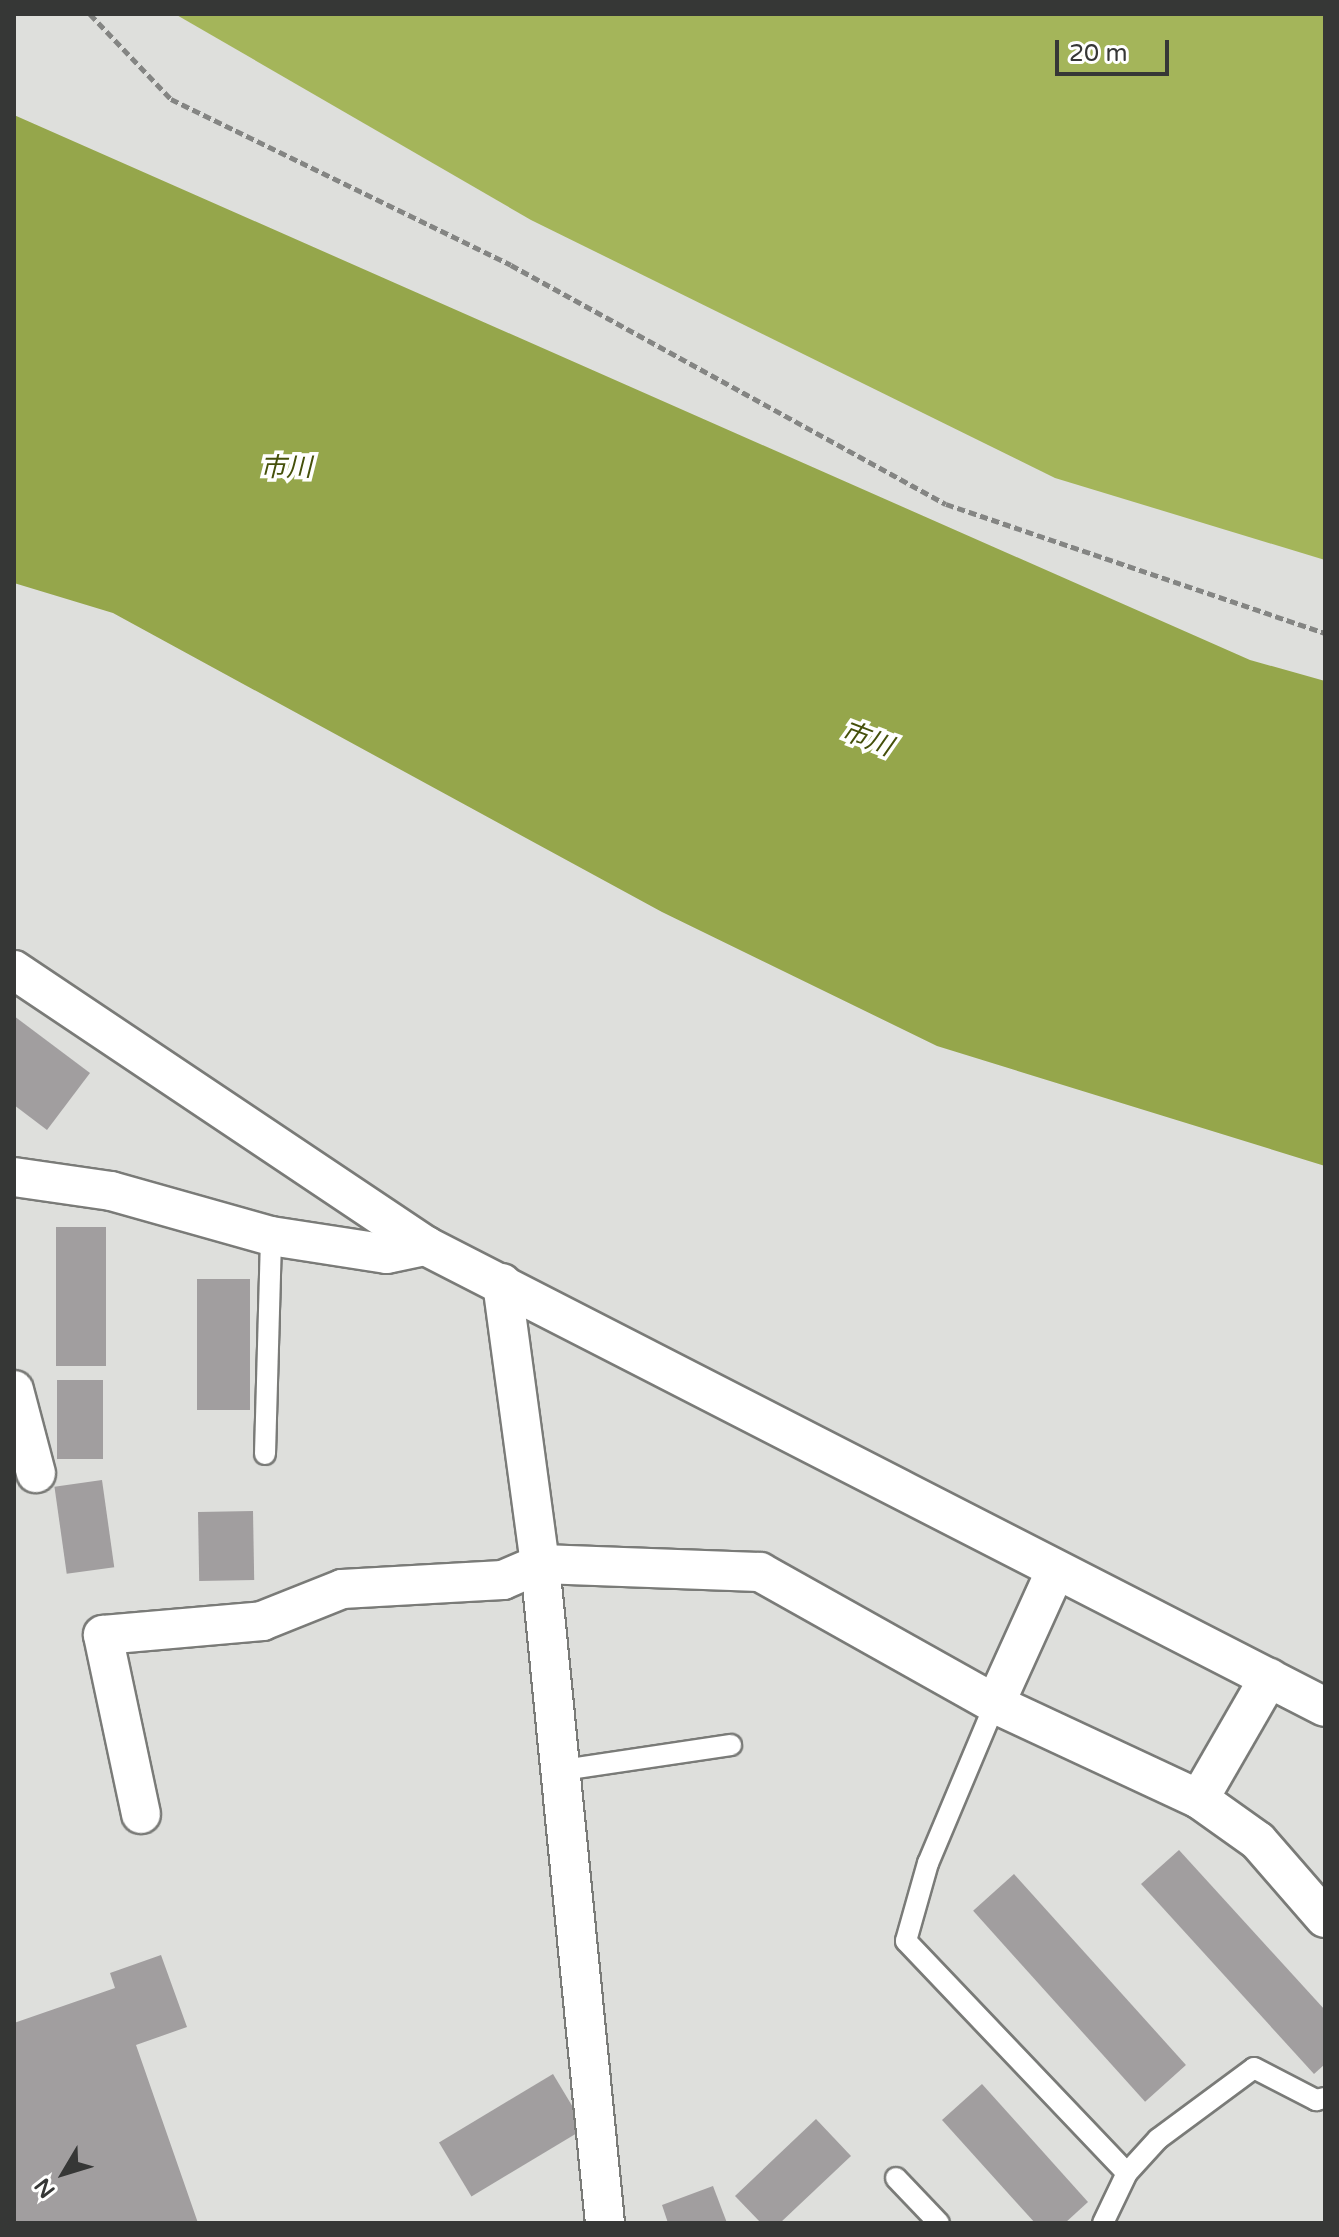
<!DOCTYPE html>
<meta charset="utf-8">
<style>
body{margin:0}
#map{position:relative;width:1339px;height:2237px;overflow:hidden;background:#dedfdc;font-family:"Varela Round","Noto Sans JP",sans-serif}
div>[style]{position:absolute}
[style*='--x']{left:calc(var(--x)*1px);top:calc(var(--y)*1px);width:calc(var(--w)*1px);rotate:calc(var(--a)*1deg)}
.forest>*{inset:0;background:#a4b55a}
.water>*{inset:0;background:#95a64b}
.building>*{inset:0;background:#a19e9f;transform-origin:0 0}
.path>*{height:5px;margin-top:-2.5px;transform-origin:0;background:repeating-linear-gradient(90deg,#848583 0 8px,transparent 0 12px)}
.roads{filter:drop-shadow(2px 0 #7a7b78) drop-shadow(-2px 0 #7a7b78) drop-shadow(0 2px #7a7b78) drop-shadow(0 -2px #7a7b78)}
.service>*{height:20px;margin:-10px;padding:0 10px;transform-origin:10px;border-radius:10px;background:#fff}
.minor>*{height:38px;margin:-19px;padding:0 19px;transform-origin:19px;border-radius:19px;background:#fff}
span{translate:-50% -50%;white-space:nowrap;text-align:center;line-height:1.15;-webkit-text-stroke:7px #fffffe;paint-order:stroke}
.water-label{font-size:26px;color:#45500a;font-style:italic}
.frame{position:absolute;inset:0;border:16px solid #363736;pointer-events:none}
.north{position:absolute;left:24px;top:2133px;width:80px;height:80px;-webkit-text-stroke:6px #fffffe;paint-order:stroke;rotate:232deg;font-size:22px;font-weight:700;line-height:32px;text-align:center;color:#363736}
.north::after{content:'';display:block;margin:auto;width:28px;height:36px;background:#363736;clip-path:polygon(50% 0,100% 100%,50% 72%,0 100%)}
.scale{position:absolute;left:1055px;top:40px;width:114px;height:36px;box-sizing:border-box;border:4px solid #363736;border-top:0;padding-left:10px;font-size:24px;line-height:28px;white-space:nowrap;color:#363736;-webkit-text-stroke:6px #fffffe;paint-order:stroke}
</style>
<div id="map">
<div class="forest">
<div style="clip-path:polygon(175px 14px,1325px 14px,1325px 560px,1055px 478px,531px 220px)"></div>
</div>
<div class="water">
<div style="clip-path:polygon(14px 115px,1250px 660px,1325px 681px,1325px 1166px,937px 1046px,662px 912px,113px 613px,14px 583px)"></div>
</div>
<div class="building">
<div style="clip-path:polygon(14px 1016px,90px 1073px,47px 1130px,14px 1105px)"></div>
<div style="left:56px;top:1227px;width:50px;height:139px"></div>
<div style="left:197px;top:1279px;width:53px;height:131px"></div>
<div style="left:57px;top:1380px;width:46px;height:79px"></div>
<div style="left:102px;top:1480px;width:88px;height:48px;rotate:82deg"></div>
<div style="left:253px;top:1511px;width:69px;height:55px;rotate:89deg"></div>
<div style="clip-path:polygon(1179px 1850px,1325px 2010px,1325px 2064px,1314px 2074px,1141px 1884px)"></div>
<div style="left:1014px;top:1874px;width:257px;height:55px;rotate:48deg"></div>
<div style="clip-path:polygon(161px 1955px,187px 2027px,136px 2045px,198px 2223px,14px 2223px,14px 2023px,115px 1988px,110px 1973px)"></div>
<div style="left:553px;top:2074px;width:63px;height:133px;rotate:59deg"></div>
<div style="clip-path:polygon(982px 2084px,1088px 2202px,1065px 2223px,1035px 2223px,942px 2120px)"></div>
<div style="clip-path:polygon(816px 2119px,851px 2156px,780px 2223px,761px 2223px,735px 2196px)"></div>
<div style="clip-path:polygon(713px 2186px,727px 2223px,668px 2223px,662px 2205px)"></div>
</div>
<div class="path">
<div style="--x:90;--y:14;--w:117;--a:46.4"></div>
<div style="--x:171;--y:99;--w:378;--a:26"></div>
<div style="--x:511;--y:265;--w:496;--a:28.8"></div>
<div style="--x:946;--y:504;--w:400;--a:18.8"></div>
</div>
<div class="roads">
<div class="service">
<div style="--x:265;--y:1454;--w:218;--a:-88.4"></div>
<div style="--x:995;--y:1704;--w:173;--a:112.8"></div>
<div style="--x:928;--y:1863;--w:81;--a:105.8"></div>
<div style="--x:906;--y:1941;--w:320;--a:46.4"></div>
<div style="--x:557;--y:1771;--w:176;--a:-8.5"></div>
<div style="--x:896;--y:2178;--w:62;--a:46.3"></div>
<div style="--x:1103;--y:2223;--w:55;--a:-64.4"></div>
<div style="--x:1127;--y:2173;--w:46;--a:-47.6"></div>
<div style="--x:1158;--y:2139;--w:119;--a:-36.5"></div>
<div style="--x:1254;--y:2068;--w:70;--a:27.3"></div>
<div style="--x:1316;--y:2100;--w:9;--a:-13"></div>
</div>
<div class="minor">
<div style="--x:14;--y:970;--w:496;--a:33.8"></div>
<div style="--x:426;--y:1246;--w:1010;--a:27.15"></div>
<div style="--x:14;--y:1177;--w:98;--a:8.2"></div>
<div style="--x:111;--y:1191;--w:166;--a:15.7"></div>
<div style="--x:271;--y:1236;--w:117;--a:8.8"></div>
<div style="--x:387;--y:1254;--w:40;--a:-12"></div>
<div style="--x:502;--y:1283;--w:284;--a:82.3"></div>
<div style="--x:540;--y:1564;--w:662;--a:84.37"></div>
<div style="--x:14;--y:1390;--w:86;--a:75.2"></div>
<div style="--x:995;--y:1704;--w:143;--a:-65.6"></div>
<div style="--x:1199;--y:1799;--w:140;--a:-60"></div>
<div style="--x:141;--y:1814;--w:183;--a:-102"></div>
<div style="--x:103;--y:1635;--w:160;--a:-5"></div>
<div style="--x:262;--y:1621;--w:86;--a:-21.8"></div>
<div style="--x:342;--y:1589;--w:161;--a:-3.2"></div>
<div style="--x:503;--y:1580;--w:40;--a:-23.4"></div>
<div style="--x:540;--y:1564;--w:220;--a:2.1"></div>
<div style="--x:760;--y:1572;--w:270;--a:29.3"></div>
<div style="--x:995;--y:1704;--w:225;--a:25"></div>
<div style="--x:1199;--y:1799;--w:72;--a:35.4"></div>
<div style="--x:1258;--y:1841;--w:102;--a:49"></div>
</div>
</div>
<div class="water-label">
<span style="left:286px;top:468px">市川</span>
<span style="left:867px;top:739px;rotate:21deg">市川</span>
</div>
<div class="frame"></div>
<div class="north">N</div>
<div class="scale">20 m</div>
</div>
